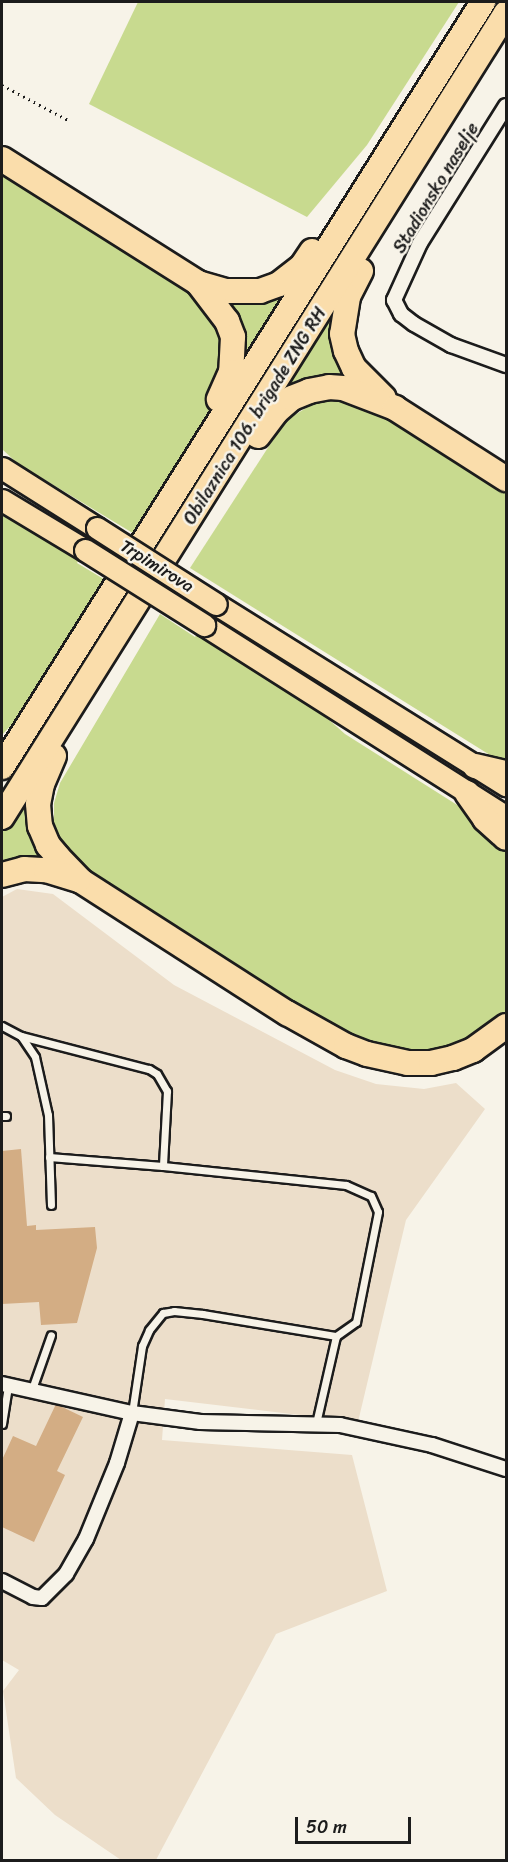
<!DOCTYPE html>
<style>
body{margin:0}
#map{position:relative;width:508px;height:1862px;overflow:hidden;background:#f7f3e8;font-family:Sriracha,sans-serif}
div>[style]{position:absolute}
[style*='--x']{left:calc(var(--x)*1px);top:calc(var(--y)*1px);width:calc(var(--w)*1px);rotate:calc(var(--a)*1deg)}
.built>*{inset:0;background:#ecdeca}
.green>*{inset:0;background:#c8da8f}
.building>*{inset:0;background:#d3ad84}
.path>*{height:3px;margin-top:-1.5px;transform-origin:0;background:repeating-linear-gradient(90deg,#1c1c1c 0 1.5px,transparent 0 6px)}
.roads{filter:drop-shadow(2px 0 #1c1c1c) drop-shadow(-2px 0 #1c1c1c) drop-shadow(0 2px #1c1c1c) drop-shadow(0 -2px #1c1c1c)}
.lane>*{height:7px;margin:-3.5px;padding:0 3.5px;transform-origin:3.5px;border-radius:3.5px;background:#f7f3e8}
.street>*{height:14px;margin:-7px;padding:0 7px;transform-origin:7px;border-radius:7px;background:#f7f3e8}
.primary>*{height:21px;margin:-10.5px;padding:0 10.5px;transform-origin:10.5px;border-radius:10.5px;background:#faddab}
.highway>*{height:24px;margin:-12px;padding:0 12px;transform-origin:12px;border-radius:12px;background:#faddab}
.bridges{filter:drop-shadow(2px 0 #1c1c1c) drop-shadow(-2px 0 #1c1c1c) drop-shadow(0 2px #1c1c1c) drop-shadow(0 -2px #1c1c1c)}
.primary-bridge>*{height:21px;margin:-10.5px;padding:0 10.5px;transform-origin:10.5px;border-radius:10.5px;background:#faddab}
span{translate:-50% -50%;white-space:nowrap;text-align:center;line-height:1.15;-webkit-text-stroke:5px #f7f3e8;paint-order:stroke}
.street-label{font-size:18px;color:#1c1c1c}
.frame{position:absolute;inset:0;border:3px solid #1c1c1c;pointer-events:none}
.scale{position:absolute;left:295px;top:1817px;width:116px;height:27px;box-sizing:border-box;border:3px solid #1c1c1c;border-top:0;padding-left:8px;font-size:18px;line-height:21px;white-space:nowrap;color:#1c1c1c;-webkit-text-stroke:4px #f7f3e8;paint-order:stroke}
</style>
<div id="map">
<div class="built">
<div style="clip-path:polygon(17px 889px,53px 894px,174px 985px,335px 1070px,376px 1084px,424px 1089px,456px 1083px,485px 1109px,406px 1220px,358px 1422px,165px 1399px,162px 1440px,352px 1455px,387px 1591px,276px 1634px,156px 1860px,121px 1860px,55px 1815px,16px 1778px,3px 1691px,19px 1670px,2px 1660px,2px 897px)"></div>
</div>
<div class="green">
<div style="clip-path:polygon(138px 2px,459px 2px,367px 145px,307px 217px,89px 104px)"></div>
<div style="clip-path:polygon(2px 169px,189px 286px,219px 316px,224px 383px,193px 446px,136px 535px,17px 463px,2px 449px)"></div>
<div style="clip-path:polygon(291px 284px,243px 373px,223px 296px)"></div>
<div style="clip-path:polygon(333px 306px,355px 379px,279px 392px)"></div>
<div style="clip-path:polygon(358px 399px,506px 488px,506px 765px,190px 568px,280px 429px,293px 416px,316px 402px)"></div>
<div style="clip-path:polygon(2px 508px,80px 557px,77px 563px,107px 581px,22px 713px,2px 735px)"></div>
<div style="clip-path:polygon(160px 614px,195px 637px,199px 632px,310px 703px,345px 734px,473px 815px,506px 844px,506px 1021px,490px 1035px,425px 1057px,339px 1034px,89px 878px,61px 847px,54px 825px,54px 803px,60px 783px)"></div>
<div style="clip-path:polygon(29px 789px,52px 861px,2px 866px,2px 833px)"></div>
</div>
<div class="building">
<div style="clip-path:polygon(21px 1149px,27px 1226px,36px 1225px,36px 1230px,95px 1227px,97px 1248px,77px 1323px,41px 1325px,39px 1302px,2px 1304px,2px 1151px)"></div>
<div style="clip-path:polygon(56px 1404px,83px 1417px,57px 1471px,65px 1475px,34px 1542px,2px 1527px,2px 1460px,13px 1436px,36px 1446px)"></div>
</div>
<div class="path">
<div style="--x:2;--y:85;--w:75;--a:27.9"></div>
</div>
<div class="roads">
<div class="lane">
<div style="--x:2;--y:1026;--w:21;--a:28"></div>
<div style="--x:21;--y:1036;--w:25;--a:56"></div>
<div style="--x:35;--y:1057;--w:59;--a:77.4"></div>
<div style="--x:48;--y:1115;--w:90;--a:88.1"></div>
<div style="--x:21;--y:1036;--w:132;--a:14.5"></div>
<div style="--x:149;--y:1069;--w:9;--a:32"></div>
<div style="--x:157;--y:1074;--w:20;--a:60"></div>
<div style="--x:167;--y:1091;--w:75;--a:93.1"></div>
<div style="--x:2;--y:1116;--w:4;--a:0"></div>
<div style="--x:49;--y:1157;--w:114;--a:4.5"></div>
<div style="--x:163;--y:1166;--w:184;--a:5.9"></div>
<div style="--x:346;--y:1185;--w:27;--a:24"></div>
<div style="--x:371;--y:1196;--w:17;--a:66"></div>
<div style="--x:378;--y:1212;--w:112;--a:101.3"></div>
<div style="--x:356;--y:1322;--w:24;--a:145"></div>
<div style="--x:336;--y:1336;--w:89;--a:102.9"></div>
<div style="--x:32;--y:1389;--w:57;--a:-70.6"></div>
<div style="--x:132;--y:1413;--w:68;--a:-81.5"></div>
<div style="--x:142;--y:1346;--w:17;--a:-66"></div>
<div style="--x:149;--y:1330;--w:22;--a:-51"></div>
<div style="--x:163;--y:1313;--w:11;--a:-10"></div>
<div style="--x:174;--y:1311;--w:29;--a:6"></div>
<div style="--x:203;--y:1314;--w:135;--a:9.4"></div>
<div style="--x:2;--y:1424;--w:39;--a:-81"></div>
</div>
<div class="street">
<div style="--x:506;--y:106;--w:162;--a:122.1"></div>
<div style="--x:420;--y:243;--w:63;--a:114.5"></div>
<div style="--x:394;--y:300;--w:16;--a:63"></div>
<div style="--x:401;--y:314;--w:16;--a:38"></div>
<div style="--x:414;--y:324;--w:43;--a:29.6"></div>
<div style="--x:451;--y:345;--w:59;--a:20"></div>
<div style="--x:2;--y:1384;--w:133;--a:12.6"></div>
<div style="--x:132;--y:1413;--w:69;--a:7.5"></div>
<div style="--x:200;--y:1422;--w:140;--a:1.2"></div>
<div style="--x:340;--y:1425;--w:94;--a:12.3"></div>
<div style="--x:432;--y:1445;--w:78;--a:18"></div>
<div style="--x:2;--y:1581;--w:35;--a:27"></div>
<div style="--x:33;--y:1597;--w:9;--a:6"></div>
<div style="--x:42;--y:1598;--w:34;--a:-45"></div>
<div style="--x:66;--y:1574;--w:40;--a:-60.3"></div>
<div style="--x:86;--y:1539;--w:82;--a:-67.8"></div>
<div style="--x:117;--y:1463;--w:52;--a:-73.3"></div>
</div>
<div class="primary">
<div style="--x:2;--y:468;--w:112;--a:32.3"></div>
<div style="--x:2;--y:500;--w:97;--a:31.1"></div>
<div style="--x:216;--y:604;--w:342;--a:32"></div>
<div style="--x:204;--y:625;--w:358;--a:32.4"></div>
</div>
<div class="highway">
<div style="--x:2;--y:159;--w:232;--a:32.3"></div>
<div style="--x:198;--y:283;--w:29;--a:16"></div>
<div style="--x:226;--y:291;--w:34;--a:0"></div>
<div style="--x:260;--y:291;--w:20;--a:-20"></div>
<div style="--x:279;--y:284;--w:29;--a:-38"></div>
<div style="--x:302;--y:266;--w:18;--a:-56"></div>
<div style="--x:361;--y:271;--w:29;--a:117"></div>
<div style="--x:348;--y:297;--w:37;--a:99"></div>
<div style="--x:342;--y:334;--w:17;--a:77"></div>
<div style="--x:346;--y:351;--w:19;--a:65"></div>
<div style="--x:354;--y:368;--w:42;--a:45"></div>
<div style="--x:198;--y:283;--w:48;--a:52.7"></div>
<div style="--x:227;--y:321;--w:17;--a:69"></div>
<div style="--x:233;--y:337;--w:35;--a:93"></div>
<div style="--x:231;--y:372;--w:30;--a:114"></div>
<div style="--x:258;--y:436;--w:30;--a:-53"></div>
<div style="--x:276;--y:412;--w:21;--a:-41"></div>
<div style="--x:292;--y:398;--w:18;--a:-22"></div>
<div style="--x:309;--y:391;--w:20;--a:-11"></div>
<div style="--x:329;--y:387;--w:14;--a:4"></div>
<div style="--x:343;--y:388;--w:56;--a:21"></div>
<div style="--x:395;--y:408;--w:132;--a:32.6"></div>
<div style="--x:54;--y:756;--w:30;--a:113"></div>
<div style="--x:42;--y:784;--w:20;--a:101"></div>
<div style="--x:38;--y:804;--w:22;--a:85"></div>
<div style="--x:40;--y:826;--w:21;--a:67"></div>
<div style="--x:48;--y:845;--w:16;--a:50"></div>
<div style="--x:58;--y:857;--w:33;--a:46"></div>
<div style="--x:81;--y:881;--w:245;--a:32.7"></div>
<div style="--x:287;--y:1013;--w:68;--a:29.2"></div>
<div style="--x:346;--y:1046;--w:22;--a:21"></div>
<div style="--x:367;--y:1054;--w:42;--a:12.4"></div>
<div style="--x:408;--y:1063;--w:23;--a:0"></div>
<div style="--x:431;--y:1063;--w:23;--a:-13"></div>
<div style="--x:453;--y:1058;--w:22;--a:-22"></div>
<div style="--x:473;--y:1050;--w:41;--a:-36"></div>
<div style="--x:475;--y:766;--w:32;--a:13"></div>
<div style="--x:2;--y:767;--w:904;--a:-57.84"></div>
<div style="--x:467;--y:793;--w:32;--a:55"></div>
<div style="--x:485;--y:819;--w:28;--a:42"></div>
<div style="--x:2;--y:817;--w:949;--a:-57.92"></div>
<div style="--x:2;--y:875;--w:23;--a:-15"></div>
<div style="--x:24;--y:869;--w:22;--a:3"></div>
<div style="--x:46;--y:870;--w:34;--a:17"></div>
</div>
</div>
<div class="bridges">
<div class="primary-bridge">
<div style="--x:97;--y:528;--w:141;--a:32.6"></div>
<div style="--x:85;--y:550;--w:141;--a:32.2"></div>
</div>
</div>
<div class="street-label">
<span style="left:436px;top:188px;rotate:-59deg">Stadionsko naselje</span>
<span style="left:255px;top:416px;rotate:-58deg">Obilaznica 106. brigade ZNG RH</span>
<span style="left:157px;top:566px;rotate:32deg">Trpimirova</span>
</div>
<div class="frame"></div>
<div class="scale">50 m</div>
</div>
